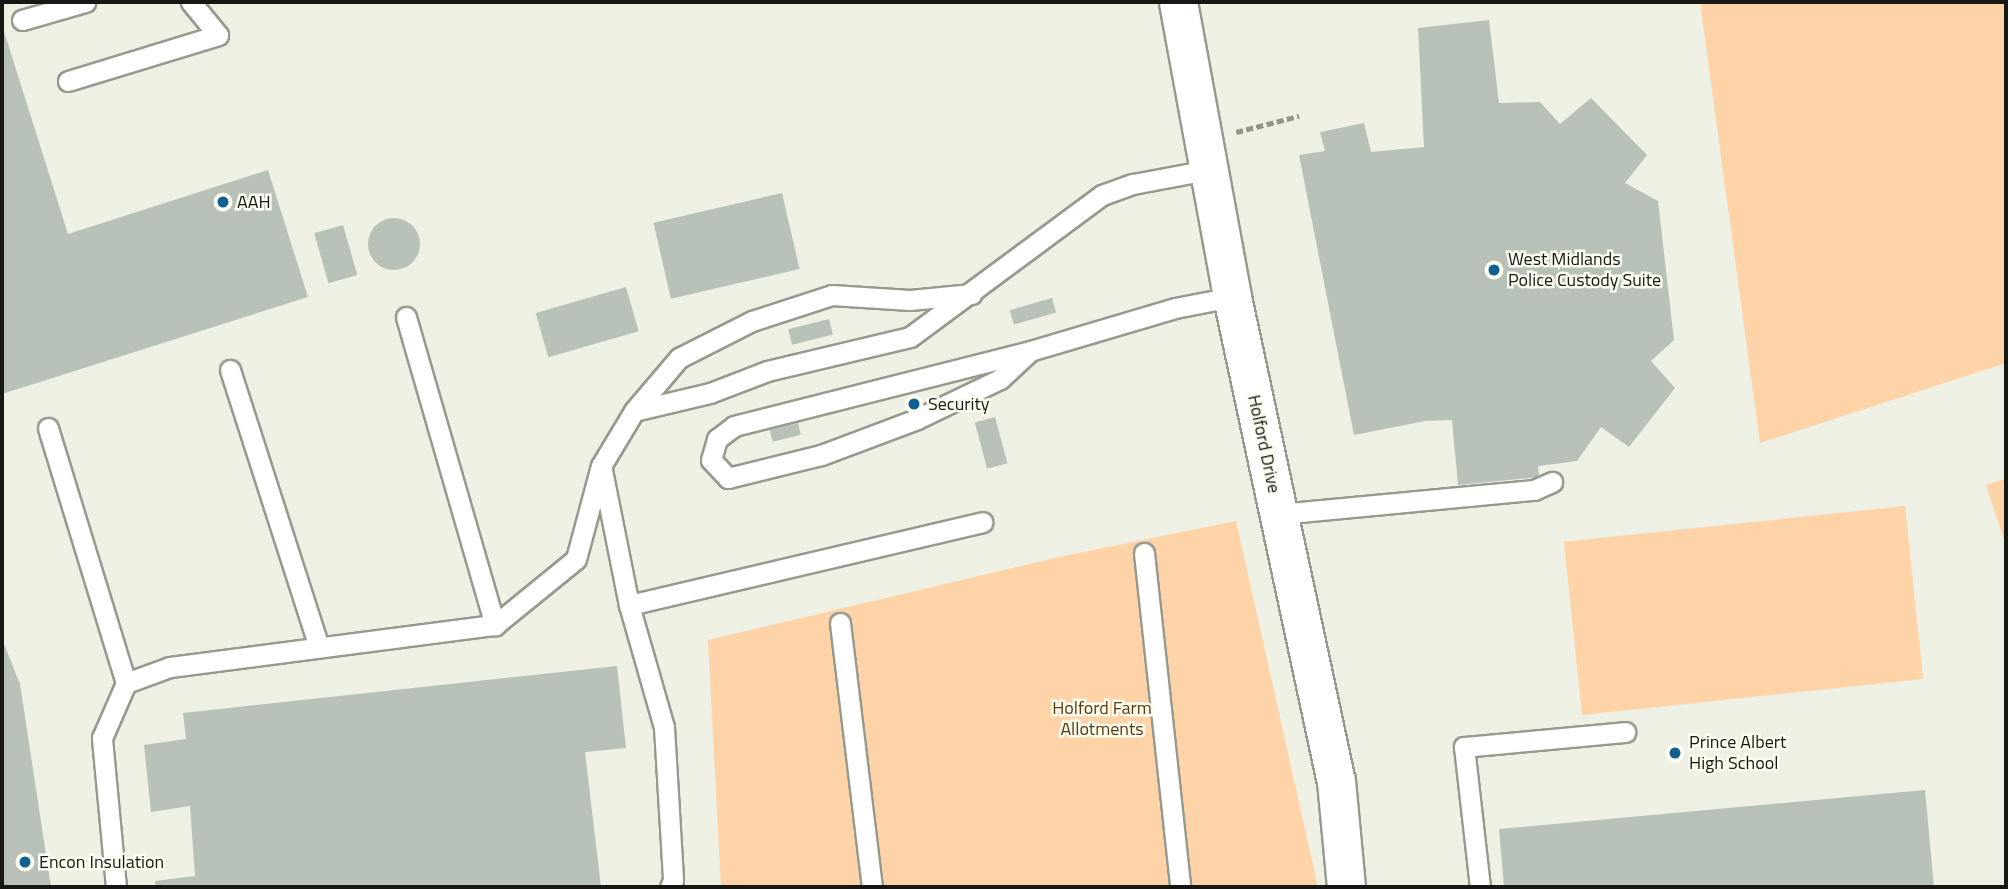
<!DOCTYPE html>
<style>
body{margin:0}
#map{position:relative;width:2008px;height:889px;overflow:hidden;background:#edf0e3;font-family:"Titillium Web",sans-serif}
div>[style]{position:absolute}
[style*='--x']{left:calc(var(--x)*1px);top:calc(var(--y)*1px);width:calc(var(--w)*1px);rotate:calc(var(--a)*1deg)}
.green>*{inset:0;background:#fdd3a7;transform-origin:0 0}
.building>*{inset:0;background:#b7c1b7;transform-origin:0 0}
.round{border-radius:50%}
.path>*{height:4.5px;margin-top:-2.25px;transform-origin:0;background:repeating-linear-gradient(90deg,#92948a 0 7px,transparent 0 10.5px)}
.roads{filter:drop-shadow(2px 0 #96998d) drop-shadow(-2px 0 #96998d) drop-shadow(0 2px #96998d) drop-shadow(0 -2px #96998d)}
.service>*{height:19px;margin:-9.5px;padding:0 9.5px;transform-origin:9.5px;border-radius:9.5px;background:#fff}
.minor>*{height:37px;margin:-18.5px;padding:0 18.5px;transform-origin:18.5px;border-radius:18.5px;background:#fff}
.dots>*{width:19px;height:19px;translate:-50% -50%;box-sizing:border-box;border:4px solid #fafdf0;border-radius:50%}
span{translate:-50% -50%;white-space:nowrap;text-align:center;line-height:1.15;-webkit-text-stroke:5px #fafdf0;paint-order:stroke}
.poi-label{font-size:18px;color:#171813}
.left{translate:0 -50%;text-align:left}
.street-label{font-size:18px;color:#171813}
.park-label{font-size:18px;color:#5d3a0b}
.frame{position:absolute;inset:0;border:4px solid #171813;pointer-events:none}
</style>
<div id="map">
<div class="green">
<div style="clip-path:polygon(1700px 2px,2006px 2px,2006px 363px,1760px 443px)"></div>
<div style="clip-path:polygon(2006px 479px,2006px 546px,1986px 485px)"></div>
<div style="left:1905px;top:506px;width:174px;height:343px;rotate:84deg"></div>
<div style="clip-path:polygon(1236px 521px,1318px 887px,721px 887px,708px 640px,1059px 557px)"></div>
</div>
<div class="building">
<div style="clip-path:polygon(1489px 20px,1499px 103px,1540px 102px,1560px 124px,1591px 98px,1647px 155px,1625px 183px,1658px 201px,1674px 340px,1651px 361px,1675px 388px,1629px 447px,1601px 427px,1577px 461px,1538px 466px,1539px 477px,1458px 485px,1452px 420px,1425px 421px,1354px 435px,1299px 155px,1325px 151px,1320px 132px,1364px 123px,1371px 152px,1424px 147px,1418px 28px)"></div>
<div style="clip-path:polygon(2px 25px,68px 234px,268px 170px,308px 297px,2px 394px)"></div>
<div style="left:782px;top:193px;width:78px;height:132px;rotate:77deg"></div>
<div class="round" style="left:368px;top:218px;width:52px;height:52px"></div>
<div style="left:343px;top:225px;width:52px;height:30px;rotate:74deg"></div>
<div style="left:626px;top:287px;width:46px;height:94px;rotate:74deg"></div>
<div style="left:1052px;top:298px;width:15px;height:44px;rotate:74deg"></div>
<div style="left:829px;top:319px;width:16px;height:42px;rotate:76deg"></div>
<div style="left:920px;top:397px;width:11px;height:14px;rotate:80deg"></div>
<div style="left:995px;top:417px;width:48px;height:21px;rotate:75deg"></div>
<div style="left:798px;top:423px;width:12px;height:29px;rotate:76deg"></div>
<div style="clip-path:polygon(2px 639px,20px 684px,51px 887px,2px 887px)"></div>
<div style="clip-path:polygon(617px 666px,626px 748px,585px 752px,601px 887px,156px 887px,155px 881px,195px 876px,190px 806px,151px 812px,144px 745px,186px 739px,183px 713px)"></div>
<div style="clip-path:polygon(1925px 790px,1934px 887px,1504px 887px,1499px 829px)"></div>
</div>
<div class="path">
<div style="--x:1236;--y:132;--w:65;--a:-14.3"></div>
</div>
<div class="roads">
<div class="service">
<div style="--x:22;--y:20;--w:66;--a:-15.9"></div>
<div style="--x:68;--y:81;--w:157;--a:-17"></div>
<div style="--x:218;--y:35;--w:43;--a:-129.3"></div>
<div style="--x:406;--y:317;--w:321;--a:73.9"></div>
<div style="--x:1030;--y:351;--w:41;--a:137"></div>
<div style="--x:1000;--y:379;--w:92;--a:154.3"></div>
<div style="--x:917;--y:419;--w:103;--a:159.4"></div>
<div style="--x:821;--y:455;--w:96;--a:166.1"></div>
<div style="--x:728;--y:478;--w:25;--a:-133"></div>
<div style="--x:711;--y:460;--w:22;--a:-74"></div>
<div style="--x:717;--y:439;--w:21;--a:-37"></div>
<div style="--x:734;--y:426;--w:305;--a:-14.2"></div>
<div style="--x:1030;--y:351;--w:151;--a:-16.5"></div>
<div style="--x:1175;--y:308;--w:58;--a:-10.9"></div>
<div style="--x:230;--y:370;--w:291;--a:72.2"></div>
<div style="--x:634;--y:411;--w:78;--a:-13.3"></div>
<div style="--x:710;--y:393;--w:61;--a:-21.1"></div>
<div style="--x:767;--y:371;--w:147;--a:-13.4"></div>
<div style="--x:910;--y:337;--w:239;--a:-36.5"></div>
<div style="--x:1102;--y:195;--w:33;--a:-20"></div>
<div style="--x:1133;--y:184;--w:76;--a:-10.6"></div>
<div style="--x:48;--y:428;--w:267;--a:73"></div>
<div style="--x:602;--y:470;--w:138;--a:78.7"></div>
<div style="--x:629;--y:605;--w:127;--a:74"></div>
<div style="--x:664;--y:727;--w:153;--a:86.6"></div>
<div style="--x:673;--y:880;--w:8;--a:113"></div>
<div style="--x:1279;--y:514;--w:256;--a:-5.4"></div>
<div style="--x:1534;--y:490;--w:20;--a:-24"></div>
<div style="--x:1144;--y:553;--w:336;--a:83.8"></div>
<div style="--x:629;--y:605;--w:363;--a:-13.2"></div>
<div style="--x:840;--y:623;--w:266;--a:83.1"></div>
<div style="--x:116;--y:887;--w:150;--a:-95.4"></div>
<div style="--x:102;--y:738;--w:60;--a:-66.4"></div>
<div style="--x:126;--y:683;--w:47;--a:-20"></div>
<div style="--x:170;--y:667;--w:328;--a:-7.4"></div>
<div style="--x:495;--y:625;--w:104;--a:-39.2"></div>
<div style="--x:576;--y:559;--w:96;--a:-75"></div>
<div style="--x:601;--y:466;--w:64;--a:-59"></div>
<div style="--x:634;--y:411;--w:70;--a:-49.7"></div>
<div style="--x:679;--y:358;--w:82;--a:-26.9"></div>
<div style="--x:752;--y:321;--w:84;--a:-18"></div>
<div style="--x:832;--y:295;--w:78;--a:3.7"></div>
<div style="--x:910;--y:300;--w:62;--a:-5.5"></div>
<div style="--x:1480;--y:887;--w:141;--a:-96.5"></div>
<div style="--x:1464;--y:747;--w:162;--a:-5.3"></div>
</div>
<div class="minor">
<div style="--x:1178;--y:2;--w:300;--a:79.6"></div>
<div style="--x:1232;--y:297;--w:495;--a:77.9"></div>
<div style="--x:1336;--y:781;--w:106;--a:84.6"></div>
</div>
</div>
<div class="dots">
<div style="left:223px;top:202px;background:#0f5f91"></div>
<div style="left:1494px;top:270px;background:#0f5f91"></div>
<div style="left:914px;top:404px;background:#0f5f91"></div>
<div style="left:1675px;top:753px;background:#0f5f91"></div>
<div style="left:25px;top:862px;background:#0f5f91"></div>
</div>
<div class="poi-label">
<span class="left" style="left:237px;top:202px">AAH</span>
<span class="left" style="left:1508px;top:270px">West Midlands<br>Police Custody Suite</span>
<span class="left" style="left:928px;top:404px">Security</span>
<span class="left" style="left:1689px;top:753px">Prince Albert<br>High School</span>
<span class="left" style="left:39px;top:862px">Encon Insulation</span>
</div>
<div class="street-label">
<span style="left:1264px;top:444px;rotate:78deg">Holford Drive</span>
</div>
<div class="park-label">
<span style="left:1102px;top:719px">Holford Farm<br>Allotments</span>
</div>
<div class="frame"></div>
</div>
